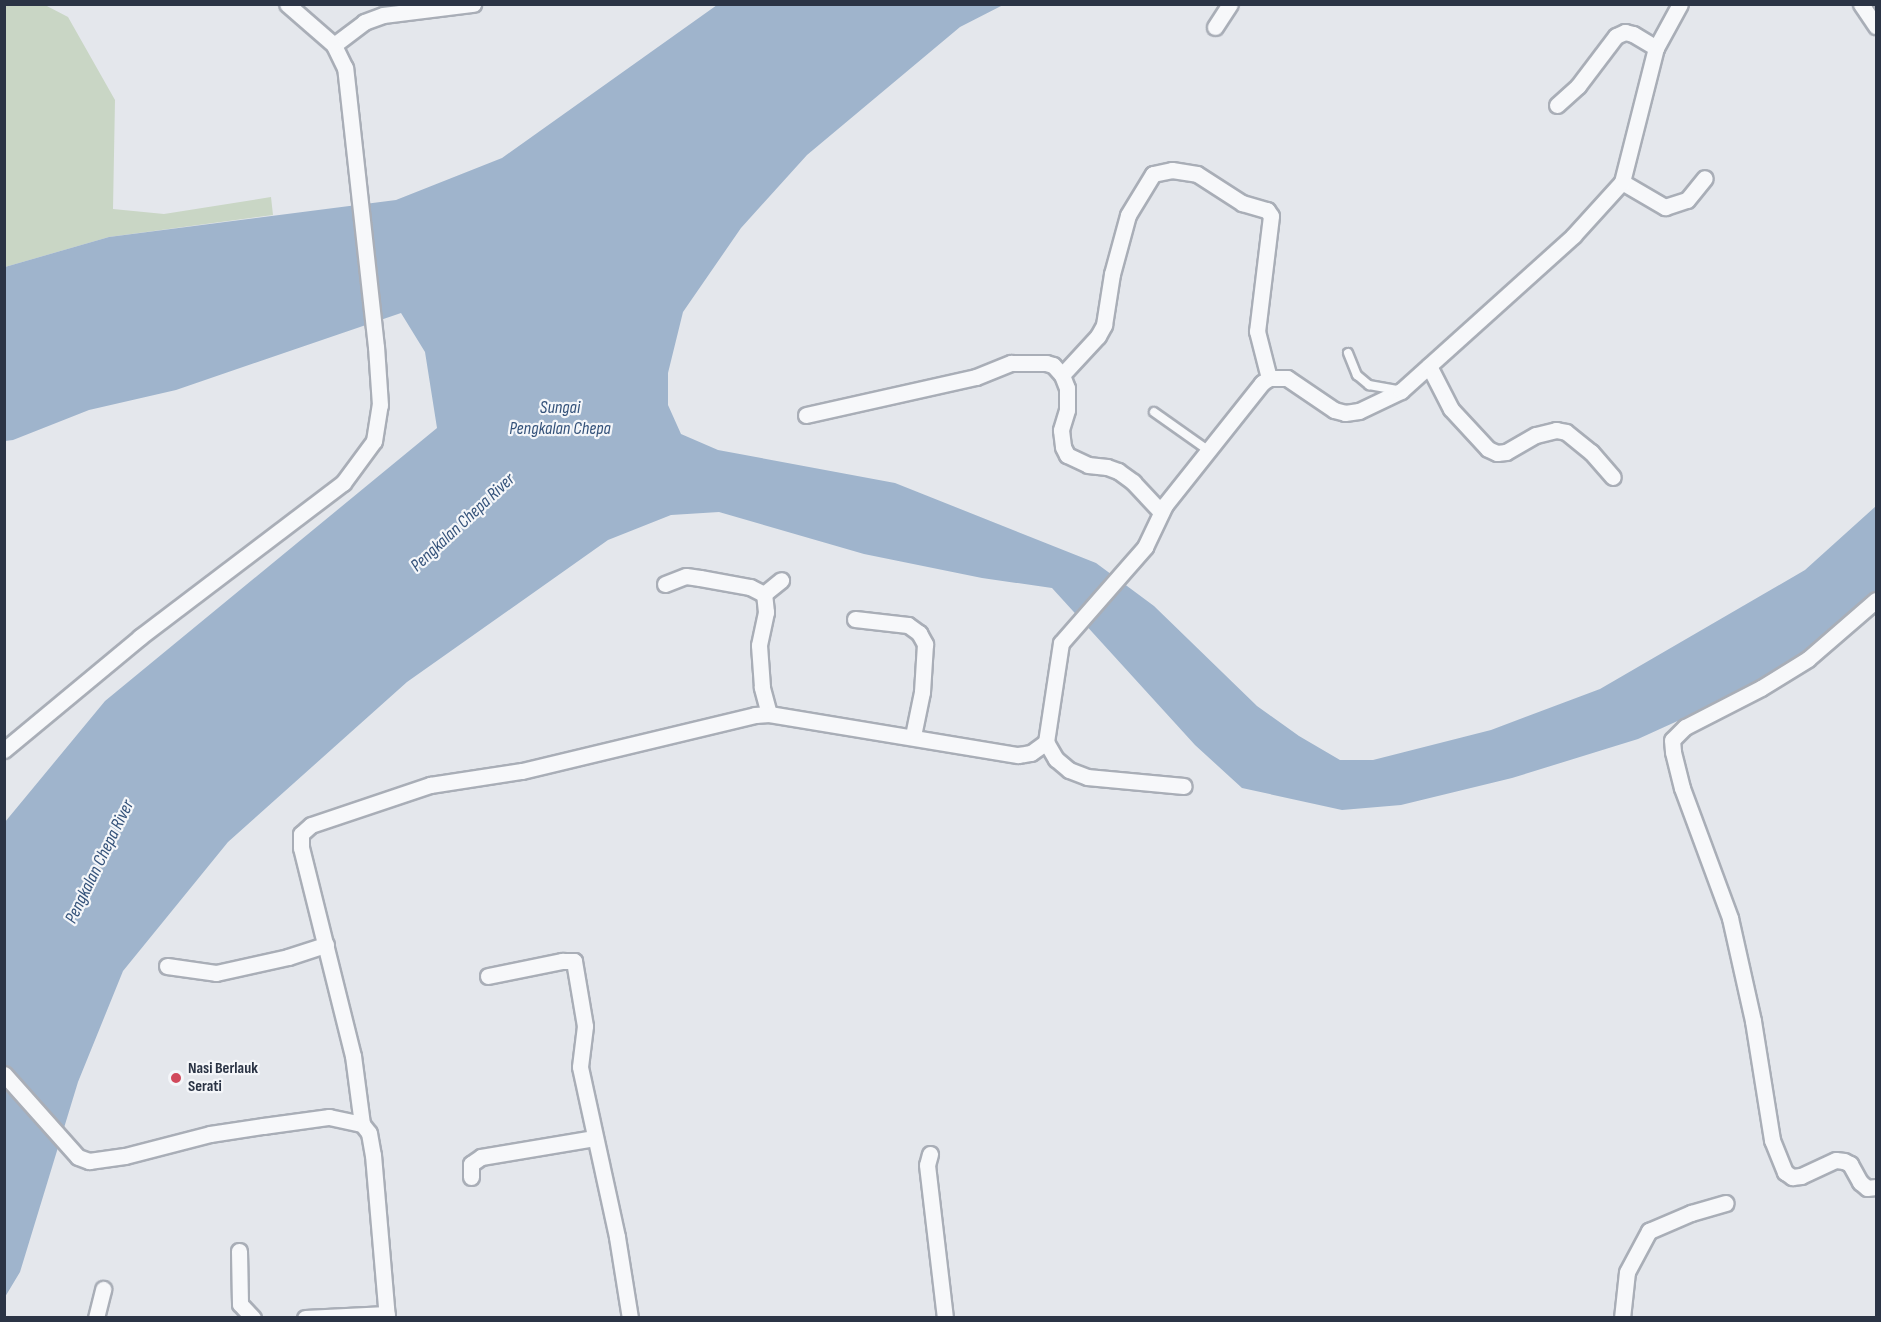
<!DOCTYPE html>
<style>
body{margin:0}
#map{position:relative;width:1881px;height:1322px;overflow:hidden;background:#e4e7ec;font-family:"Sofia Sans Condensed",sans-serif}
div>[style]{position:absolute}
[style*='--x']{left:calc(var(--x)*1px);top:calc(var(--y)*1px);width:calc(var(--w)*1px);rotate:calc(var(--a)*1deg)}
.green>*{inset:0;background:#c9d6c5}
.water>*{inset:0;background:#9fb4cc}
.roads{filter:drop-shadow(2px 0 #a9aeb7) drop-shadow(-2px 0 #a9aeb7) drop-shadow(0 2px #a9aeb7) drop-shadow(0 -2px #a9aeb7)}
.service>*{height:8px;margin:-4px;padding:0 4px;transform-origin:4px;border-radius:4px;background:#f7f8fa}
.minor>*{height:15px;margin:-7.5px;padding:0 7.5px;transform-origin:7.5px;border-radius:7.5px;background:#f7f8fa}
.dots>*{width:16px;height:16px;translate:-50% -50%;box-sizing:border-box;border:3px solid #f4f6f9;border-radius:50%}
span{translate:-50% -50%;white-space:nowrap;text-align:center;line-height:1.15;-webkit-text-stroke:4.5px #f4f6f9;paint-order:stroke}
.poi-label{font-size:16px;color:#2b3445;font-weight:700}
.left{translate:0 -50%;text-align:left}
.water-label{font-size:18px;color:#34527a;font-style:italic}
.frame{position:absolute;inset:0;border:6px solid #2b3445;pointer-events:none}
</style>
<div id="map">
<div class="green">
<div style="clip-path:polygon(5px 5px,45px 5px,68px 17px,115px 100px,113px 209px,164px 214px,271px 197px,273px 215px,109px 237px,5px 267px)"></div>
</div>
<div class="water">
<div style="clip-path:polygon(717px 5px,1003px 5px,960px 27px,807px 155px,741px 228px,683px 312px,668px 373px,668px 405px,681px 434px,718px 450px,895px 483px,1096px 563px,1154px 606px,1257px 706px,1299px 736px,1340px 760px,1373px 760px,1491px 730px,1600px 689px,1805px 570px,1876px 506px,1876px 590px,1850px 618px,1761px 683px,1638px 739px,1512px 778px,1401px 805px,1342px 810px,1242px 788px,1195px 745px,1052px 588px,982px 578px,864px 554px,719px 512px,671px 515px,608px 540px,407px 682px,228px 842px,123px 971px,78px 1082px,20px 1272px,5px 1297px,5px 822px,105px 701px,437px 428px,425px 352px,401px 313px,176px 390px,89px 410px,13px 440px,5px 441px,5px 267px,109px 237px,396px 200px,502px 158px)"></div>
</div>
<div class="roads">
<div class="service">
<div style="--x:1348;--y:353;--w:24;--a:68"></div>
<div style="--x:1357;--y:375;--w:16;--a:40"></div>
<div style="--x:1369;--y:385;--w:27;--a:10"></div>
<div style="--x:1154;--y:412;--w:67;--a:35.3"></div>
</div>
<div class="minor">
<div style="--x:1861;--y:4;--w:27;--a:56"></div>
<div style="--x:1215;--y:27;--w:27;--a:-57"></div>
<div style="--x:334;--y:45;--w:38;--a:-37"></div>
<div style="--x:364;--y:22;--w:20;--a:-20"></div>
<div style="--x:383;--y:15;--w:91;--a:-7"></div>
<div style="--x:1557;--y:105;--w:28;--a:-42"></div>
<div style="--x:1578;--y:86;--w:63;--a:-52.8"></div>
<div style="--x:1616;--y:36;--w:10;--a:-24"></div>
<div style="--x:1625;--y:32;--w:8;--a:14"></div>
<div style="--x:1633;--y:34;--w:27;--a:31"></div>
<div style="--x:1622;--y:182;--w:50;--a:30.2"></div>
<div style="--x:1665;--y:207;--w:23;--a:-18"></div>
<div style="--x:1687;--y:200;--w:28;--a:-51"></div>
<div style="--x:1429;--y:366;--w:48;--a:62.9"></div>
<div style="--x:1451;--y:409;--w:54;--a:47.2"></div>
<div style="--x:1488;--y:449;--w:10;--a:24"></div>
<div style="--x:1497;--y:453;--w:9;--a:-6"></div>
<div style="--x:1506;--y:452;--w:34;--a:-30"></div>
<div style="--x:1536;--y:435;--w:21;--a:-14"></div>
<div style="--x:1556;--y:430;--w:10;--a:11"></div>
<div style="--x:1566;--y:432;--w:32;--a:39"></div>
<div style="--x:1591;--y:452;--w:33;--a:49"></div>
<div style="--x:1062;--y:375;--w:53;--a:-47.3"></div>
<div style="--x:1098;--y:336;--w:13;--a:-61"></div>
<div style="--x:1104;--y:325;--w:52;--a:-81.1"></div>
<div style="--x:1112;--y:274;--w:61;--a:-74.8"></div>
<div style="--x:1128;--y:215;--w:48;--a:-58.6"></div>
<div style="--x:1153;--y:174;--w:19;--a:-12"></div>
<div style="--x:1172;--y:170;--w:25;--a:9"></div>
<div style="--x:1197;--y:174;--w:54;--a:32.8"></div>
<div style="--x:1242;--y:203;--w:26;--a:16"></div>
<div style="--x:1267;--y:210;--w:7;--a:56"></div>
<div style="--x:1271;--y:216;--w:116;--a:96.9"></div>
<div style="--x:1257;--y:331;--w:49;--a:75.7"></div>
<div style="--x:806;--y:415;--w:174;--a:-12.6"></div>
<div style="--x:976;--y:377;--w:38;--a:-22"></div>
<div style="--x:1011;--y:363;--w:35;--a:0"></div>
<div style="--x:1046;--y:363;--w:7;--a:16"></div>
<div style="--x:1053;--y:365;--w:13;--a:48"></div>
<div style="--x:1062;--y:375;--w:14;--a:69"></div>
<div style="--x:1067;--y:388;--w:22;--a:90"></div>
<div style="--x:1067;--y:410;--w:21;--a:107"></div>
<div style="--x:1061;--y:430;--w:17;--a:83"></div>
<div style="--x:1063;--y:447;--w:9;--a:63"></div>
<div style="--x:1067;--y:455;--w:23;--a:25"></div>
<div style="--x:1088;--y:465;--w:19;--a:6"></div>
<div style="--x:1107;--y:467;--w:12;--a:20"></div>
<div style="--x:1118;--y:471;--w:19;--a:36"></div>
<div style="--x:1133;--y:482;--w:41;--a:47"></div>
<div style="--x:665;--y:584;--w:22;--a:-21"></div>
<div style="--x:686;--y:576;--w:14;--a:8"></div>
<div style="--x:700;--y:578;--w:51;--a:10.2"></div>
<div style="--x:750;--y:587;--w:16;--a:27"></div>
<div style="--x:1876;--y:600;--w:90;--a:139.1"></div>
<div style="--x:1808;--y:659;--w:55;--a:148.3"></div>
<div style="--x:1761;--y:688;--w:85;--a:152.8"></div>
<div style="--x:1685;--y:727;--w:18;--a:135"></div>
<div style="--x:1672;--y:740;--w:12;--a:85"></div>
<div style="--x:1673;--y:752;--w:37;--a:76"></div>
<div style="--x:1682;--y:788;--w:139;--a:69.7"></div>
<div style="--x:1730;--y:918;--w:106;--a:77.4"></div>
<div style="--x:1753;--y:1021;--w:121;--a:80.9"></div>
<div style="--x:1772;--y:1140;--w:35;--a:68"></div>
<div style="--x:1785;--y:1172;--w:9;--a:36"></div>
<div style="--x:1792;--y:1177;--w:9;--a:-6"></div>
<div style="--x:1801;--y:1176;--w:38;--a:-25"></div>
<div style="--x:1836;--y:1160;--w:8;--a:7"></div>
<div style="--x:1844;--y:1161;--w:7;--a:27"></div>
<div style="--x:1850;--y:1164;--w:21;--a:61"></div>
<div style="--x:1860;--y:1182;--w:9;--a:41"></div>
<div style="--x:1867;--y:1188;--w:9;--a:-6"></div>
<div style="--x:855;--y:619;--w:53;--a:6.5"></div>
<div style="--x:908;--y:625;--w:14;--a:36"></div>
<div style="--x:919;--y:633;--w:13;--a:61"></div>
<div style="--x:925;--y:644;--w:48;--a:93.6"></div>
<div style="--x:922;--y:692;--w:45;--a:101.6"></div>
<div style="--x:769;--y:714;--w:28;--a:-105"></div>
<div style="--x:762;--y:687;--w:42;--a:-94.1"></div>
<div style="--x:759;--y:645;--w:34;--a:-78"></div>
<div style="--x:766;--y:612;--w:18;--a:-96"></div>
<div style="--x:764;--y:594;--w:22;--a:-39"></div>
<div style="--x:1046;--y:742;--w:20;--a:60"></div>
<div style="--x:1056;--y:759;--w:17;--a:40"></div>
<div style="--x:1069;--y:770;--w:19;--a:21"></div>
<div style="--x:1087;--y:777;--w:97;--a:5.3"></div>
<div style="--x:4;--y:750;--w:177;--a:-39.7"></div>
<div style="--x:140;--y:637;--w:255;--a:-37.2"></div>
<div style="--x:343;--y:483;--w:52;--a:-53.6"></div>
<div style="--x:374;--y:441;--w:36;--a:-81"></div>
<div style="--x:380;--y:405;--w:58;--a:-93.9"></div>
<div style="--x:376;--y:347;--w:281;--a:-96.3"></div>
<div style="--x:345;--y:68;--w:25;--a:-116"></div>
<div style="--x:334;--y:45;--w:62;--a:-138.9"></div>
<div style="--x:167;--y:966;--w:49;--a:8.1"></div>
<div style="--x:216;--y:973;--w:74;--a:-12.5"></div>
<div style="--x:288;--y:957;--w:40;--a:-18"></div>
<div style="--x:488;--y:976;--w:76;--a:-11.5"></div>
<div style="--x:562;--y:961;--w:12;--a:0"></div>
<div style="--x:574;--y:961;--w:66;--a:80.4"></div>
<div style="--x:585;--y:1026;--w:41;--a:97"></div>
<div style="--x:580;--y:1067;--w:174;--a:77.7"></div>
<div style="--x:617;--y:1237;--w:82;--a:80.9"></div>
<div style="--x:4;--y:1074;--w:111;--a:48.3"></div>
<div style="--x:78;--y:1157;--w:12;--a:20"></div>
<div style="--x:89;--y:1161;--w:36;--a:-8"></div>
<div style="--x:125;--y:1156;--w:88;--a:-14.5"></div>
<div style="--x:210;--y:1134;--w:54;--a:-8.6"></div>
<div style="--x:263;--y:1126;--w:67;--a:-7.8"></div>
<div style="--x:329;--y:1117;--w:34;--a:12"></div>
<div style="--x:362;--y:1124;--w:11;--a:52"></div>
<div style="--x:369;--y:1133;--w:22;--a:80"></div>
<div style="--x:373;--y:1155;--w:164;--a:85.1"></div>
<div style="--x:362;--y:1124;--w:69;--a:-97.5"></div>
<div style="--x:353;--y:1056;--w:214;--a:-104"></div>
<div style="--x:301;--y:848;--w:14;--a:-90"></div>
<div style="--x:301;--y:834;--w:13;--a:-42"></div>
<div style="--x:311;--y:825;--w:126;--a:-18.6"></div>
<div style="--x:430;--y:785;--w:93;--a:-8.7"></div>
<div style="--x:522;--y:771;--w:240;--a:-13.5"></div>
<div style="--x:755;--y:715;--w:14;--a:-4"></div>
<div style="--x:769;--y:714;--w:252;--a:9.4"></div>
<div style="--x:1018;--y:755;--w:13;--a:-9"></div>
<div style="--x:1031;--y:753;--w:19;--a:-36"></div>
<div style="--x:1046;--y:742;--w:100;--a:-81.4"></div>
<div style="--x:1061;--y:643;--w:128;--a:-48.8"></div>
<div style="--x:1145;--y:547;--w:47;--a:-64.5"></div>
<div style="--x:1165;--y:505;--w:156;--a:-51.5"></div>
<div style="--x:1262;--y:383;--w:9;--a:-36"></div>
<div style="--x:1269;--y:378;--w:18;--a:0"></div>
<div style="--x:1287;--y:378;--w:57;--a:34.2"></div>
<div style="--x:1334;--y:410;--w:11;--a:15"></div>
<div style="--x:1345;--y:413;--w:14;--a:-8"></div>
<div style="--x:1359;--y:411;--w:47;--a:-25.5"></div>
<div style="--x:1401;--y:391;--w:232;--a:-42"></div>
<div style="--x:1573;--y:236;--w:73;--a:-47.8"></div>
<div style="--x:1622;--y:182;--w:138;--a:-75.8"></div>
<div style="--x:1656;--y:48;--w:50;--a:-61.4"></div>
<div style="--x:930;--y:1154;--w:11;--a:105"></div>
<div style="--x:927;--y:1165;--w:154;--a:83.3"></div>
<div style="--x:471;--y:1177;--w:13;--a:-90"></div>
<div style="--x:471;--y:1164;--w:12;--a:-35"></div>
<div style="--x:481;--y:1157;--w:115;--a:-9.5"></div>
<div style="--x:239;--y:1251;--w:53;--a:88.9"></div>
<div style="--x:240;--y:1304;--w:19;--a:47"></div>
<div style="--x:96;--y:1318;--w:30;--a:-76"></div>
<div style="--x:305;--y:1318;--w:82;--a:-2.8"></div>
<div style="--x:1622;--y:1318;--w:46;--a:-83.8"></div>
<div style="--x:1627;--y:1272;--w:47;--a:-61.8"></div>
<div style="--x:1649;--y:1231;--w:46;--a:-23.2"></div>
<div style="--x:1691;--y:1213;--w:36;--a:-16"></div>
</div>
</div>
<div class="dots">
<div style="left:176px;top:1078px;background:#d1495b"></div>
</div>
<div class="poi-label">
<span class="left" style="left:188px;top:1078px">Nasi Berlauk<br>Serati</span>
</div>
<div class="water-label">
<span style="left:560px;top:419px">Sungai<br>Pengkalan Chepa</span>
<span style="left:463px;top:523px;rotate:-43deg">Pengkalan Chepa River</span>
<span style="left:100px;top:862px;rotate:-64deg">Pengkalan Chepa River</span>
</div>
<div class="frame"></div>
</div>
